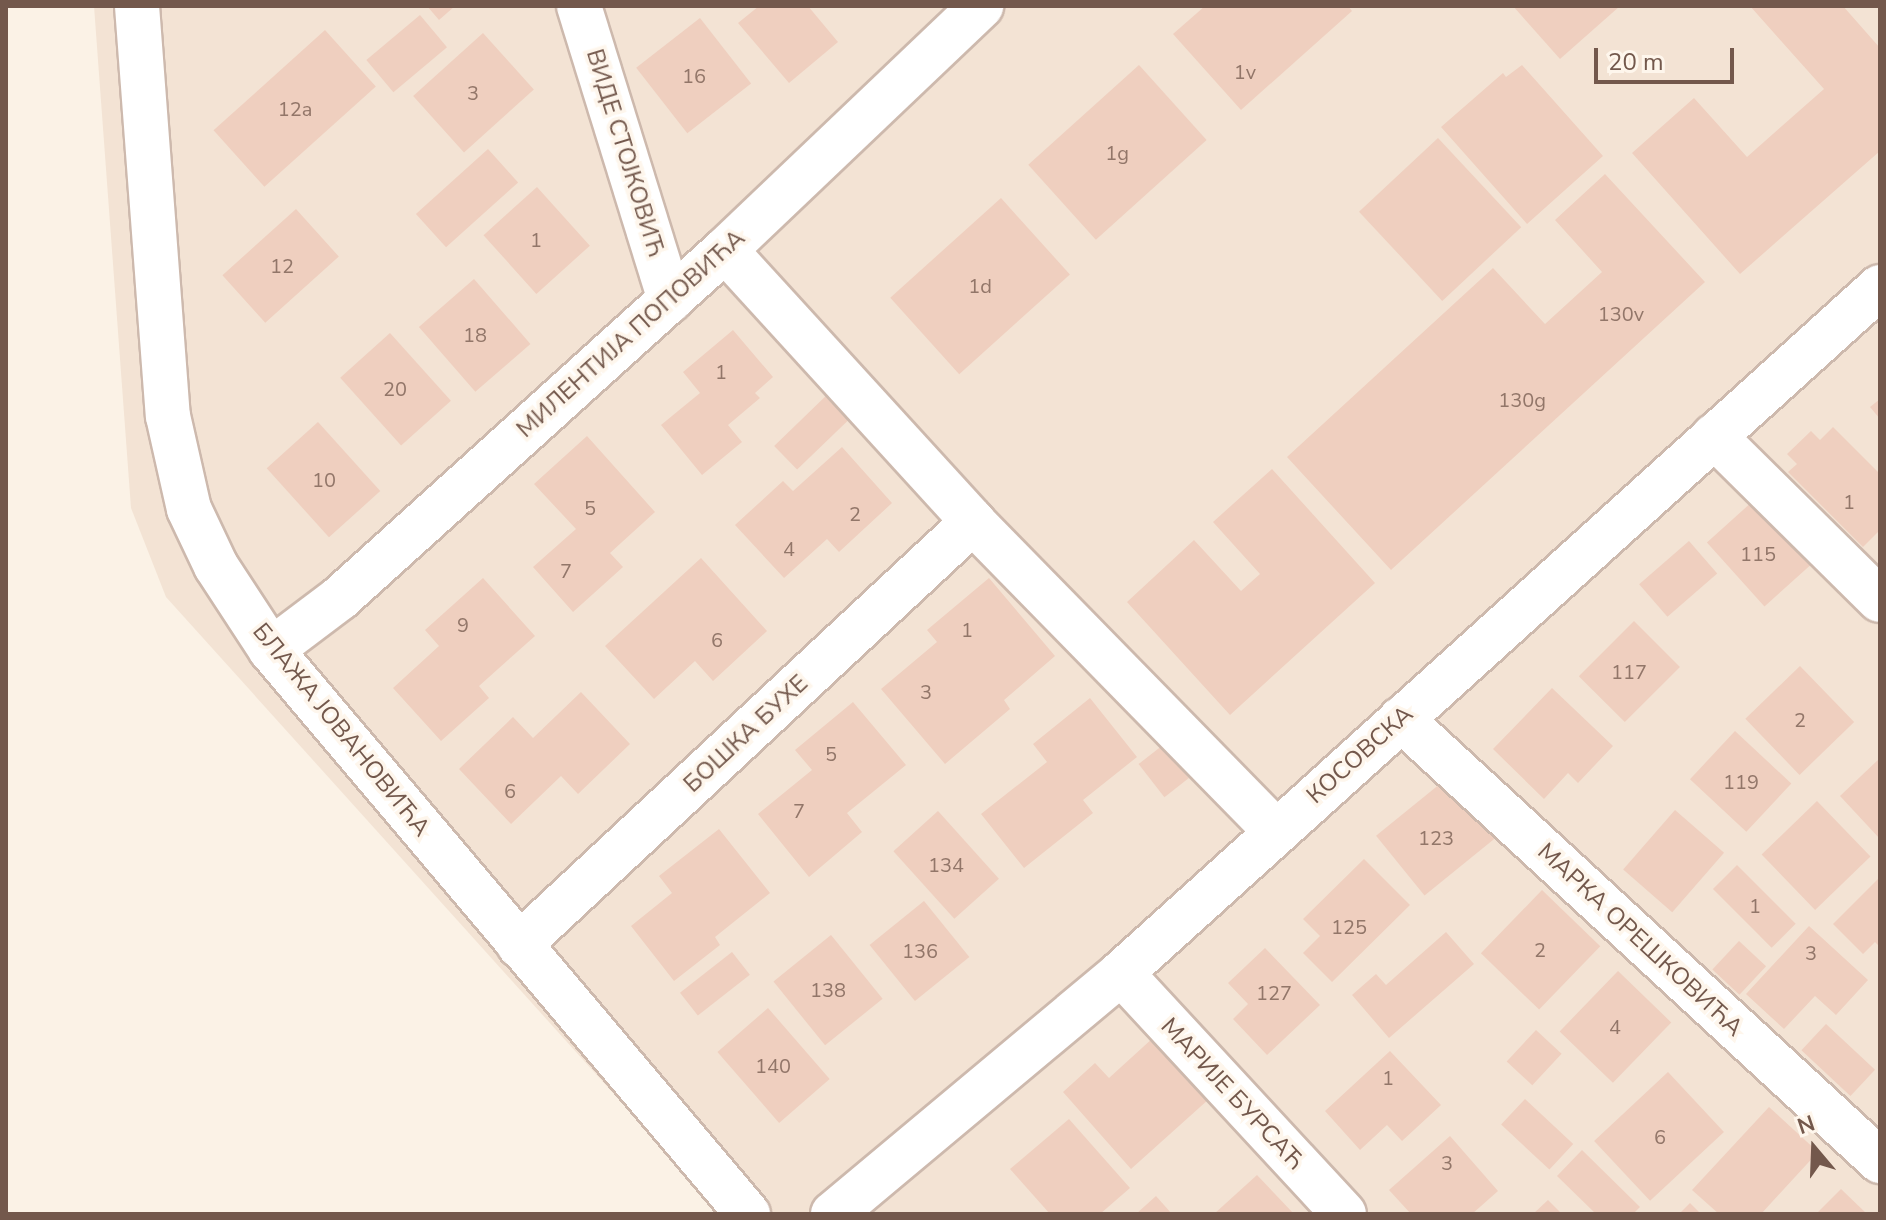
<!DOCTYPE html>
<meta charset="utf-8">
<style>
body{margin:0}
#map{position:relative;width:1886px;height:1220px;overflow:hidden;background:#fbf2e6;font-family:"Nunito Sans",sans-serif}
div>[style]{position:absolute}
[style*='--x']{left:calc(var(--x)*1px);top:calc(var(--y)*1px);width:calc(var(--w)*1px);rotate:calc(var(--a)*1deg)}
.residential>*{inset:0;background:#f3e3d4}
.building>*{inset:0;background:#efcfbf;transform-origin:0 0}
.roads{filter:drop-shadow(2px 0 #cdb9ad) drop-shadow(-2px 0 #cdb9ad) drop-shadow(0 2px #cdb9ad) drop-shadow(0 -2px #cdb9ad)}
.street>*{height:44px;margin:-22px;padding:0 22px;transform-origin:22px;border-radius:22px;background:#fff}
.secondary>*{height:44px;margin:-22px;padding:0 22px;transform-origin:22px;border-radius:22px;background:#fff}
span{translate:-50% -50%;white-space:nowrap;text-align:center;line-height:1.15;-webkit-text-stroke:7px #fef6ec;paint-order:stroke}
.number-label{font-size:20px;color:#927669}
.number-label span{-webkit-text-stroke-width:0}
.street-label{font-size:24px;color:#73584c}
.frame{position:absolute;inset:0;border:8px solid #73584c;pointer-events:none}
.north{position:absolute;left:1774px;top:1108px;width:80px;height:80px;-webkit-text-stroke:6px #fef6ec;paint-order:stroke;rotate:341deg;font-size:22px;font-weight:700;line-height:32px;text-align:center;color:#73584c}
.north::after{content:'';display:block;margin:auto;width:28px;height:36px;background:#73584c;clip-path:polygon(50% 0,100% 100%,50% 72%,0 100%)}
.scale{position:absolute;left:1594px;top:48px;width:140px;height:36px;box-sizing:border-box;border:4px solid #73584c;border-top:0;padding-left:10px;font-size:24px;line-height:28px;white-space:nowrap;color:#73584c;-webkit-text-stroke:6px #fef6ec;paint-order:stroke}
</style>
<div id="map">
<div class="residential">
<div style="clip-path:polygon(94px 6px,1880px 6px,1880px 1214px,722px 1214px,166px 597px,131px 508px)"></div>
</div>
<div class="building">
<div style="clip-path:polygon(427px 6px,455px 6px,439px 20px)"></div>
<div style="clip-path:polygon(759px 6px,808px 6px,838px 42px,789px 83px,738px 23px)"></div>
<div style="clip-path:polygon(1205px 6px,1348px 6px,1352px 11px,1241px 110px,1173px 34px)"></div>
<div style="clip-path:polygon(1513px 6px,1620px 6px,1560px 59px)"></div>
<div style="clip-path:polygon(1750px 6px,1843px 6px,1880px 48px,1880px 151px,1740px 274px,1632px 153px,1694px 98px,1747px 157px,1824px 89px)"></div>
<div style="left:420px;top:15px;width:42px;height:70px;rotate:50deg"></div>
<div style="left:700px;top:18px;width:83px;height:81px;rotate:52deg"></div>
<div style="left:325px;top:30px;width:76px;height:150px;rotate:48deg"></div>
<div style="left:483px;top:33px;width:76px;height:94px;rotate:48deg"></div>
<div style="left:1139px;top:65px;width:101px;height:149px;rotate:48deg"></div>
<div style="clip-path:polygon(1522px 65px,1603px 156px,1527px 224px,1441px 127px,1503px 73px,1506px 77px)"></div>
<div style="left:1438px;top:138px;width:122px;height:108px;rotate:47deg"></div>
<div style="left:488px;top:149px;width:45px;height:97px;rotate:48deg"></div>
<div style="clip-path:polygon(1605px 174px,1705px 282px,1391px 570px,1287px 457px,1493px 268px,1545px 324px,1602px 272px,1555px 220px)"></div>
<div style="left:537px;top:187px;width:79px;height:72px;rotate:48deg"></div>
<div style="left:1001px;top:198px;width:103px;height:149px;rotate:48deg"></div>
<div style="left:296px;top:209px;width:64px;height:99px;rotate:48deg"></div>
<div style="left:474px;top:279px;width:86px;height:73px;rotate:49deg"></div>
<div style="clip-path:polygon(733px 330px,773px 377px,755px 393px,760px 398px,728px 425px,742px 442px,702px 475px,661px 425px,700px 393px,683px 372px)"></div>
<div style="left:390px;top:333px;width:91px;height:67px;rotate:48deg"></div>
<div style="left:831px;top:391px;width:33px;height:79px;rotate:46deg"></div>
<div style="clip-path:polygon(1880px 399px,1880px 419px,1870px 407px)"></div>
<div style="left:318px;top:422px;width:93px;height:69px;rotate:48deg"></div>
<div style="clip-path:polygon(1833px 427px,1880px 474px,1880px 530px,1863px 547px,1788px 472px,1797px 464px,1787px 454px,1811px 431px,1820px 440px)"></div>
<div style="clip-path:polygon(587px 436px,655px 512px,610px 553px,623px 567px,573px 612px,533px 567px,576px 529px,534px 484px)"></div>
<div style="clip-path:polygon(842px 447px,892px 503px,839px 552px,827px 539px,784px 578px,735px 525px,783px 481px,793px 491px)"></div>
<div style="clip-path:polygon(1272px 469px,1375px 583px,1230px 715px,1127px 602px,1194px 540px,1241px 591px,1260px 574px,1213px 522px)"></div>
<div style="left:1753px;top:501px;width:86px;height:62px;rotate:48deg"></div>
<div style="left:1689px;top:541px;width:43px;height:66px;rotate:49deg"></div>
<div style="clip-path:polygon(701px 558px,767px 631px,713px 681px,695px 661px,654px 699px,605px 646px)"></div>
<div style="clip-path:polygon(483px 578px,535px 636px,479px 686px,489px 698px,441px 741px,393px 688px,439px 646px,425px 630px)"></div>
<div style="clip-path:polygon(989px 578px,1055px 656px,1004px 700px,1010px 709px,945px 764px,881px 689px,937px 642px,927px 630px)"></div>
<div style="left:1634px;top:621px;width:65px;height:78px;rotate:45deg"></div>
<div style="left:1800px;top:666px;width:78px;height:76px;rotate:46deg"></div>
<div style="clip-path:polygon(1552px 688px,1613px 746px,1578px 783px,1568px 773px,1544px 799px,1493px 749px)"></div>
<div style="clip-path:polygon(581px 692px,630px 744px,578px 794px,561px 776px,511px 824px,459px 769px,513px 717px,533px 738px)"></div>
<div style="clip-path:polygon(1090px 698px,1137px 757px,1083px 800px,1093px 813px,1024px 868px,981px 814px,1047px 762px,1033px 744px)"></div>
<div style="clip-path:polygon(853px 702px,906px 765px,847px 813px,862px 832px,809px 877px,758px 814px,812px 770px,795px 750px)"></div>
<div style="left:1735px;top:731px;width:77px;height:66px;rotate:43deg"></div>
<div style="left:1163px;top:745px;width:42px;height:31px;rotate:52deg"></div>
<div style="clip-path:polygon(1880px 758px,1880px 839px,1840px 796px)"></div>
<div style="left:1446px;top:779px;width:77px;height:90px;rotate:51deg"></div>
<div style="left:1817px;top:801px;width:77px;height:77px;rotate:46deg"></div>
<div style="left:1675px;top:810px;width:65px;height:79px;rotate:41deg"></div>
<div style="left:938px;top:811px;width:91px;height:60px;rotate:48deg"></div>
<div style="clip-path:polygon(719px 829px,770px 893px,715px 937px,720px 945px,674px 981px,631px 926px,672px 893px,659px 876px)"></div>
<div style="clip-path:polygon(1364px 859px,1410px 905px,1332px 982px,1303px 953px,1320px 936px,1303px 919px)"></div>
<div style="left:1737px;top:865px;width:83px;height:34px;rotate:45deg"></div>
<div style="clip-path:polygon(1880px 877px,1880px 947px,1875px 942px,1863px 954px,1833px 924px)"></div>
<div style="left:1542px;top:890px;width:81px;height:88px;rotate:44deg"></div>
<div style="left:924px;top:901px;width:72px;height:70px;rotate:51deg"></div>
<div style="clip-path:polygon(1809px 926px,1868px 980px,1836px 1015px,1815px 996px,1784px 1029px,1746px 994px)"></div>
<div style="clip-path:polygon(1446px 932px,1474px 964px,1389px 1038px,1352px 995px,1376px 974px,1386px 985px)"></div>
<div style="left:831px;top:935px;width:82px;height:74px;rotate:51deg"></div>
<div style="left:1739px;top:941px;width:37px;height:39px;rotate:43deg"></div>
<div style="clip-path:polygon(1265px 948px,1320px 1005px,1267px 1055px,1233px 1019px,1248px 1004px,1228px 983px)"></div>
<div style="left:732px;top:952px;width:29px;height:66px;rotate:52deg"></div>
<div style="left:1618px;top:971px;width:74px;height:84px;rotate:44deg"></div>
<div style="left:768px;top:1008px;width:94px;height:67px;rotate:49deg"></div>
<div style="left:1826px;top:1024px;width:67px;height:36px;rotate:43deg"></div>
<div style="left:1536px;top:1030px;width:35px;height:43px;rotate:43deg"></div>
<div style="clip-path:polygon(1154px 1037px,1209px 1099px,1131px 1169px,1063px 1092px,1095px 1063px,1109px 1078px)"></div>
<div style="clip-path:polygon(1390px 1051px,1441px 1105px,1402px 1141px,1387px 1125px,1360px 1150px,1325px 1111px)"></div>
<div style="left:1668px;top:1072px;width:82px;height:101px;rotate:47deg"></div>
<div style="left:1525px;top:1099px;width:66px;height:35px;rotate:43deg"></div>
<div style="clip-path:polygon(1769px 1107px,1818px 1152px,1761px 1214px,1719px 1214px,1692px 1190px)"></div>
<div style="clip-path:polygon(1069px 1119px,1130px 1188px,1100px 1214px,1050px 1214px,1010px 1169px)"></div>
<div style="clip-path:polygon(1450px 1136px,1498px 1191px,1472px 1214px,1411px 1214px,1389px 1190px)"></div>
<div style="clip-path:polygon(1582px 1150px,1640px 1207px,1633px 1214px,1596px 1214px,1557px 1176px)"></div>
<div style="clip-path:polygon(1257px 1175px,1294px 1214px,1214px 1214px)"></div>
<div style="clip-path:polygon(1841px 1189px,1867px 1214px,1816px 1214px)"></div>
<div style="clip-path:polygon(1156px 1196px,1172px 1214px,1136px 1214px)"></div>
<div style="clip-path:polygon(1548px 1200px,1562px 1214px,1533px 1214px)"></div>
<div style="clip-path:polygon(1690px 1203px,1701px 1214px,1679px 1214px)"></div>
</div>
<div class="roads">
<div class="street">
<div style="--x:137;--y:6;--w:411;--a:85.7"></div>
<div style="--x:168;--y:416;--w:95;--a:77.3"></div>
<div style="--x:189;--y:509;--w:63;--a:64.7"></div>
<div style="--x:216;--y:566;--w:100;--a:56.8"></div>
<div style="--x:271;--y:650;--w:739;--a:49.78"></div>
<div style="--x:579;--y:6;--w:308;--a:72.8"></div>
<div style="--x:725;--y:250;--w:368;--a:47.6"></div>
<div style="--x:973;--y:522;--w:433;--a:45.6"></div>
<div style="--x:1714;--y:436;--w:233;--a:44.7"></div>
<div style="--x:271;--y:650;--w:86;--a:-37"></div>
<div style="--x:340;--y:598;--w:519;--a:-42.11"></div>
<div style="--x:725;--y:250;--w:354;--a:-43.6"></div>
<div style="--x:1401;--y:719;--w:652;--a:42.7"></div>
<div style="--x:519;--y:945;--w:621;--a:-42.98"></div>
<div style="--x:1121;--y:973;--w:328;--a:47.2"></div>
</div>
<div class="secondary">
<div style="--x:833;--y:1214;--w:376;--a:-39.9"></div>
<div style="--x:1121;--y:973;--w:1023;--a:-42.11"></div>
</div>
</div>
<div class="number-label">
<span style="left:1245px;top:72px">1v</span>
<span style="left:694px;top:76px">16</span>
<span style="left:473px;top:93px">3</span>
<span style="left:295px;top:109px">12a</span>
<span style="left:1117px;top:153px">1g</span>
<span style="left:536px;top:240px">1</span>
<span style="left:282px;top:266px">12</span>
<span style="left:980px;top:286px">1d</span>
<span style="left:1621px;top:314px">130v</span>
<span style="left:475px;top:335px">18</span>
<span style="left:721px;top:372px">1</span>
<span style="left:395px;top:389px">20</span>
<span style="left:1522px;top:400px">130g</span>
<span style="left:324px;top:480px">10</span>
<span style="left:1849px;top:502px">1</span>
<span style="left:590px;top:508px">5</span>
<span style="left:855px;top:514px">2</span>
<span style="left:789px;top:549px">4</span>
<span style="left:1758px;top:554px">115</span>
<span style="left:566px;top:571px">7</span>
<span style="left:463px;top:625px">9</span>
<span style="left:967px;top:630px">1</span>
<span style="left:717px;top:640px">6</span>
<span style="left:1629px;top:672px">117</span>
<span style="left:926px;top:692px">3</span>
<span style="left:1800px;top:720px">2</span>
<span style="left:831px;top:754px">5</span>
<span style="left:1741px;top:782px">119</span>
<span style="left:510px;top:791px">6</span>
<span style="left:799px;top:811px">7</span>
<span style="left:1436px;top:838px">123</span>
<span style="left:946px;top:865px">134</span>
<span style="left:1755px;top:906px">1</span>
<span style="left:1349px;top:927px">125</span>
<span style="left:1540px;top:950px">2</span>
<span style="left:920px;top:951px">136</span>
<span style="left:1811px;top:953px">3</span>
<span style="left:828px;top:990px">138</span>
<span style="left:1274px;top:993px">127</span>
<span style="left:1615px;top:1027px">4</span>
<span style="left:773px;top:1066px">140</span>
<span style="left:1388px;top:1078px">1</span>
<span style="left:1660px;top:1137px">6</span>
<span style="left:1447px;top:1163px">3</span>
</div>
<div class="street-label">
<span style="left:625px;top:153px;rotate:73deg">ВИДЕ СТОЈКОВИЋ</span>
<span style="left:631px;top:334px;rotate:-42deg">МИЛЕНТИЈА ПОПОВИЋА</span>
<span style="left:341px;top:730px;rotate:51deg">БЛАЖА ЈОВАНОВИЋА</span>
<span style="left:746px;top:734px;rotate:-43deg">БОШКА БУХЕ</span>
<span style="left:1360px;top:755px;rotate:-42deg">КОСОВСКА</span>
<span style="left:1640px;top:940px;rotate:43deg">МАРКА ОРЕШКОВИЋА</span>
<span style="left:1232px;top:1094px;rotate:47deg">МАРИЈЕ БУРСАЋ</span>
</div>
<div class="frame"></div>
<div class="north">N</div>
<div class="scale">20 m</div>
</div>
